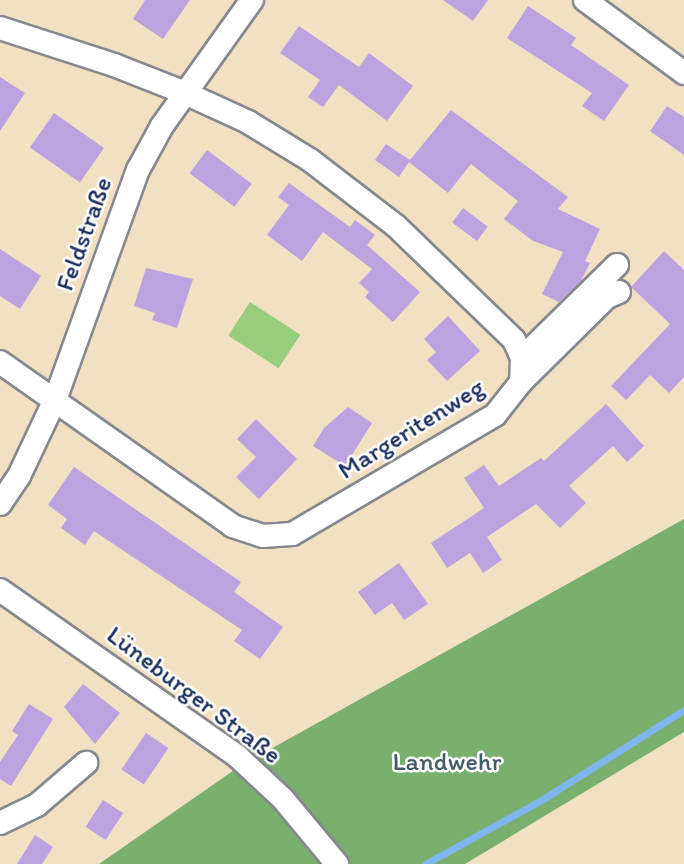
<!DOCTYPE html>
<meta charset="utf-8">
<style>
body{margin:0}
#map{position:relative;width:684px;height:864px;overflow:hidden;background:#f1e1c2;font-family:Itim,sans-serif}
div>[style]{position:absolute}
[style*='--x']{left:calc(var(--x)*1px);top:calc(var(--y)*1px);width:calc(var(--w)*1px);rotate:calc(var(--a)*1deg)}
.green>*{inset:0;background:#99cd7e;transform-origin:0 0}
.forest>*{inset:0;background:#7ab06d}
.stream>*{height:7px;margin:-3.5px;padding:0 3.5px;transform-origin:3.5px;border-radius:3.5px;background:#7fb4ed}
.building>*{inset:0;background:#bda2e0;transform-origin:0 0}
.roads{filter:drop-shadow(2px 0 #868890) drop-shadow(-2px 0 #868890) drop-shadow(0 2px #868890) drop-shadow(0 -2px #868890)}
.minor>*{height:22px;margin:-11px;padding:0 11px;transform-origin:11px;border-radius:11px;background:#fff}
span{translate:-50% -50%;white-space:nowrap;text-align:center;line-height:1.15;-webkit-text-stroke:5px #fff;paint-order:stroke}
.street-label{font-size:26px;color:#1b2f5e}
.park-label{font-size:26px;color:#415e68}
</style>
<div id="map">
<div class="green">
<div style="left:250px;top:302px;width:60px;height:40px;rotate:33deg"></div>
</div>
<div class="forest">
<div style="clip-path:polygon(684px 519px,684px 732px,465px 864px,99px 864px,240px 766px)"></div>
</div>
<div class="stream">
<div style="--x:425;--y:864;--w:135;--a:-28.8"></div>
<div style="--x:543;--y:799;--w:167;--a:-32.3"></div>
</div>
<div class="building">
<div style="clip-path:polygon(145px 0,190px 0,163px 39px,133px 19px)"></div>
<div style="clip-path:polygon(443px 0,488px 0,473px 21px)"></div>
<div style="clip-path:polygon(528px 6px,576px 38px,571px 45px,629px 85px,604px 121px,582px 106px,592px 93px,507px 38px)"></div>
<div style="clip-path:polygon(299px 26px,359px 67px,369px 53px,413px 86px,387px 121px,339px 85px,323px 107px,308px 97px,320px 80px,280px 53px)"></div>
<div style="clip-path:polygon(0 77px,25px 93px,0 131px)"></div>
<div style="clip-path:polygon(667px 106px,684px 117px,684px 155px,650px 131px)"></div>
<div style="clip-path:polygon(451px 110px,568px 197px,558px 209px,600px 229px,585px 261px,590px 263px,581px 281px,559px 302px,542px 294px,563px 252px,533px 241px,504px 219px,518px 201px,471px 164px,448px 193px,409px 162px,399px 177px,375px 160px,386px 144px,410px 160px)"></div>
<div style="left:54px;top:113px;width:61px;height:42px;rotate:35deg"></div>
<div style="left:207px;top:150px;width:56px;height:29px;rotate:37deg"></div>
<div style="clip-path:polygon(289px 183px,350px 227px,355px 220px,375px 235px,367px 245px,420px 292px,393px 322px,365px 297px,369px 292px,359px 283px,372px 269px,323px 232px,302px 261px,267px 235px,289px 205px,278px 197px)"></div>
<div style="left:463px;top:208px;width:31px;height:18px;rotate:37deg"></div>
<div style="clip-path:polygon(0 249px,41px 276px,20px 309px,0 296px)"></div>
<div style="clip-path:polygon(664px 251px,684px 270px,684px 377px,669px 393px,650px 375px,626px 400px,611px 386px,670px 324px,631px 287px)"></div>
<div style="clip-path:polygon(146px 268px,193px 279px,177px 328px,152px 320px,155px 313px,134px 306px)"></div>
<div style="clip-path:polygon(448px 316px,480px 351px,447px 381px,427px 360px,436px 352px,424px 339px)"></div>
<div style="clip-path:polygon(606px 404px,644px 446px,627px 462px,613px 446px,569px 486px,586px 503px,560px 528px,536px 504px,487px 537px,502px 560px,483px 573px,470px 553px,447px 568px,431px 543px,484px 508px,464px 478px,484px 465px,499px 486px,541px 458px,544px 461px)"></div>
<div style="clip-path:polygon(348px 407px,372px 423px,345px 466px,313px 446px,324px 428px)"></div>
<div style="clip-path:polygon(256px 419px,297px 459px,259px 499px,236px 477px,256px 457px,237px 439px)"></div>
<div style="clip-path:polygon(74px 467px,241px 582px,234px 592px,283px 627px,260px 659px,234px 641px,242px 630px,94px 531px,85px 545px,61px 528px,67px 519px,48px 505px)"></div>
<div style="clip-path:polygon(399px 563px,428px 604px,404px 620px,392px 603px,375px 615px,358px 592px)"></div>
<div style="clip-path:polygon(83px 684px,120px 713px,95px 744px,64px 707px)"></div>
<div style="clip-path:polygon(29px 704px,53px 719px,11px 786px,0 779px,0 762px,18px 735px,12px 731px)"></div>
<div style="left:146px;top:733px;width:27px;height:44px;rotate:34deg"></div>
<div style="left:103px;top:800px;width:24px;height:32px;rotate:33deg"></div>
<div style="clip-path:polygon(35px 835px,53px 847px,42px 864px,17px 864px)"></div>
</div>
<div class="roads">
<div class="minor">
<div style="--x:585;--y:0;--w:123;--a:36.4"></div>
<div style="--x:0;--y:28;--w:120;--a:18"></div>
<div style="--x:114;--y:65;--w:76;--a:21.5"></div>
<div style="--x:185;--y:93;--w:69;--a:24.7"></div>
<div style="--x:248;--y:122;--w:73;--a:31.5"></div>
<div style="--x:310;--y:160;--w:108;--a:37.5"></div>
<div style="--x:396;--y:226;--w:164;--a:44"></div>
<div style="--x:514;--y:340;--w:20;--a:66"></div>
<div style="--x:522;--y:358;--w:24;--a:92"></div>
<div style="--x:521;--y:382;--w:42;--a:128.2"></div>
<div style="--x:495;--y:415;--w:235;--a:149.6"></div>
<div style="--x:292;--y:534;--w:29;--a:176"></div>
<div style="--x:263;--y:536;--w:32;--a:-162"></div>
<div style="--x:233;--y:526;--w:285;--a:-144.9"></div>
<div style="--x:522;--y:358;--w:133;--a:-44.4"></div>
<div style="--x:521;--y:382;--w:121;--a:-44.7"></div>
<div style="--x:607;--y:297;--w:13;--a:-23"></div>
<div style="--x:0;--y:504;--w:34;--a:-56"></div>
<div style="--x:19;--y:476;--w:84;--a:-64.7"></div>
<div style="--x:55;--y:400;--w:245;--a:-70.2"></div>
<div style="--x:138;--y:170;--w:50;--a:-61.4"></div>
<div style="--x:162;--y:126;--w:155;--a:-54.5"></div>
<div style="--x:0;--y:590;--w:289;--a:35"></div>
<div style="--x:237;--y:756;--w:63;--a:43.1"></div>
<div style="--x:283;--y:799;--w:85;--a:50.3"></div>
<div style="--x:0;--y:823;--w:41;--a:-25.9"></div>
<div style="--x:37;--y:805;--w:65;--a:-40.6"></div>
</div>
</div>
<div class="street-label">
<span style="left:84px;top:234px;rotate:-70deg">Feldstraße</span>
<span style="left:411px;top:429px;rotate:-32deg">Margeritenweg</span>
<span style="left:194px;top:695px;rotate:37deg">Lüneburger Straße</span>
</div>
<div class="park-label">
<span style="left:447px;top:762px">Landwehr</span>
</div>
</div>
